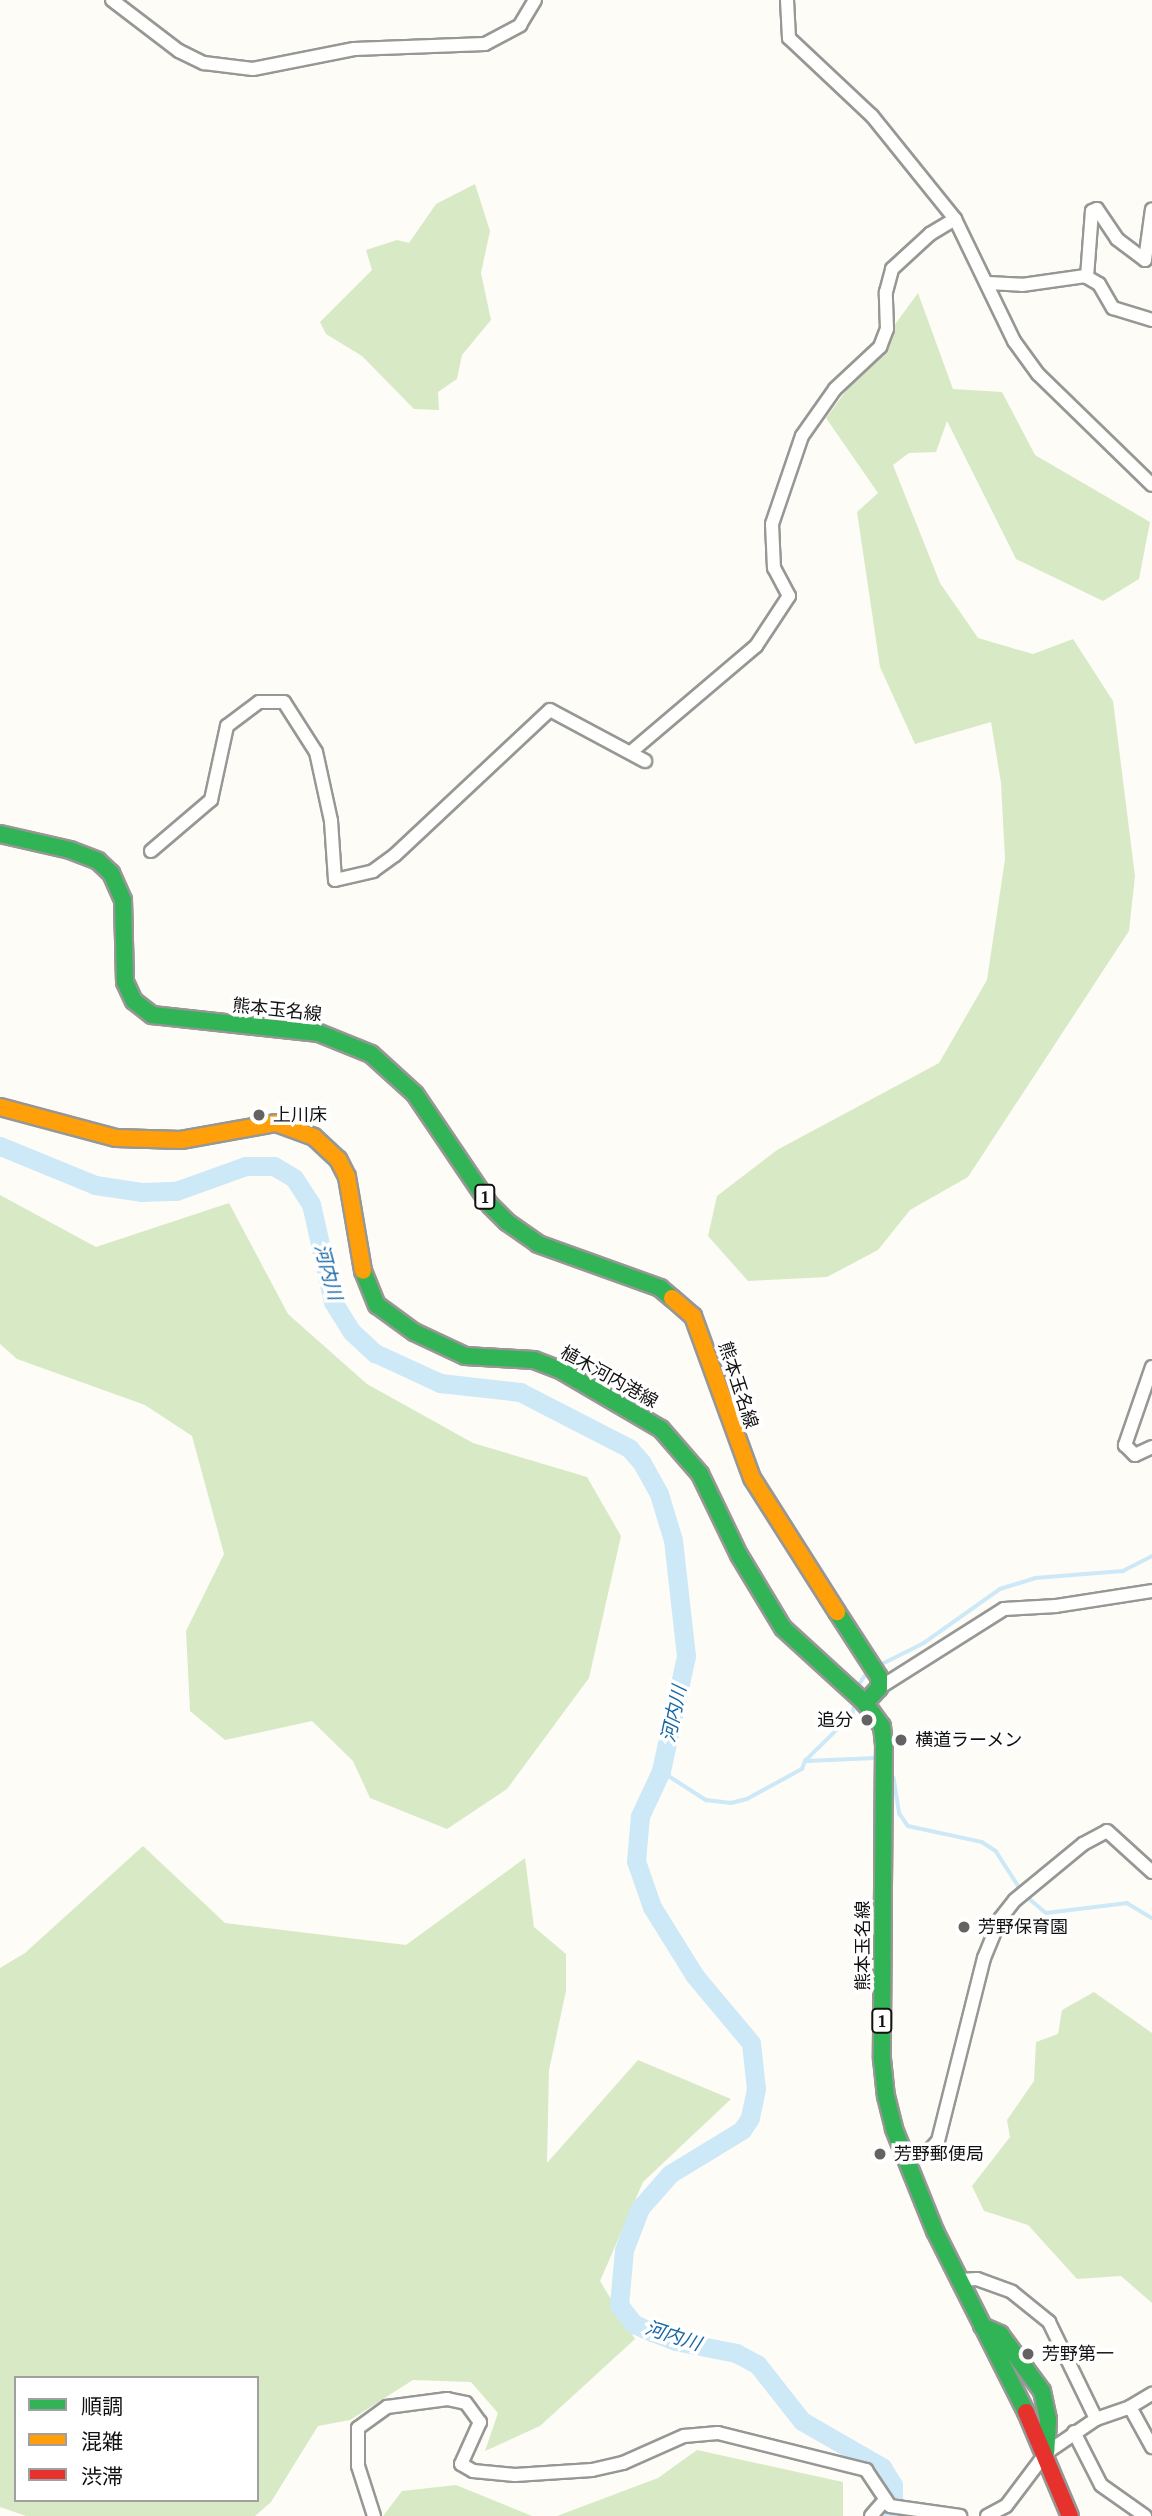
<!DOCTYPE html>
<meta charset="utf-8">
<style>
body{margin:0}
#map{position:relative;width:1152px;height:2516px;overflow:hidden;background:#fdfcf7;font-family:Merriweather,"Noto Sans JP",serif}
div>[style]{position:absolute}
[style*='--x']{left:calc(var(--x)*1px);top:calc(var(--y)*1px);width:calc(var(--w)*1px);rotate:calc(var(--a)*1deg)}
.forest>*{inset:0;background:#d8eac5}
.stream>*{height:3.5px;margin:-1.75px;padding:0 1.75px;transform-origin:1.75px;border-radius:1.75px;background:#cde8f7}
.river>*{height:19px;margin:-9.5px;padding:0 9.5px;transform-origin:9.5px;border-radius:9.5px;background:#cde8f7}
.roads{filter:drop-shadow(2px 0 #979795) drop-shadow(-2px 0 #979795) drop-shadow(0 2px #979795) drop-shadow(0 -2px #979795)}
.street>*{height:12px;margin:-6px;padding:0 6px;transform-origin:6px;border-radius:6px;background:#fffffe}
.fast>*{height:16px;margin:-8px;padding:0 8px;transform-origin:8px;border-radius:8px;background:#30b455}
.slow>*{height:16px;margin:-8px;padding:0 8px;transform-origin:8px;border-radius:8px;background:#ff9f0a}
.jam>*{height:16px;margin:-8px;padding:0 8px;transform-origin:8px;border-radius:8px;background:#e5322d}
.dots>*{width:19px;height:19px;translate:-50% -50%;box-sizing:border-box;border:4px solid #fff;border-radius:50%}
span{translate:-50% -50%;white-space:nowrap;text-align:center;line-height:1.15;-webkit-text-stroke:7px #fff;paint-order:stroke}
.shield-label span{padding:2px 5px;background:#fff;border:2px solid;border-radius:5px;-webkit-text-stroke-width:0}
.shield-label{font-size:16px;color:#111;font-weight:700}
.street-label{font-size:18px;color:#111}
.poi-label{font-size:18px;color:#111}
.left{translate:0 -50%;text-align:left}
.right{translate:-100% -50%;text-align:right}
.water-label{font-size:19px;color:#1768a6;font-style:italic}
.legend{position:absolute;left:14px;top:2376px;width:245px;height:126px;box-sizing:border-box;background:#fff;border:2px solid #a0a0a0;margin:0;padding:9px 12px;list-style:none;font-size:21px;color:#111}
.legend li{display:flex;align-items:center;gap:14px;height:35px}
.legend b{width:35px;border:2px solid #a0a0a0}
</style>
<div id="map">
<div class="forest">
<div style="clip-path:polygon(475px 184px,490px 231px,481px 273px,491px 320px,462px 355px,457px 379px,438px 392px,439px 410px,414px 409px,362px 356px,326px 334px,320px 322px,372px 270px,366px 250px,397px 240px,409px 243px,436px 204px)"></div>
<div style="clip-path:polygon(918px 293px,953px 389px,1002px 392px,1035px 455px,1150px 522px,1139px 579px,1103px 601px,1016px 559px,947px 421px,936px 452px,909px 453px,893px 465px,940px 583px,978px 638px,1033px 654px,1073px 639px,1113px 701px,1135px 876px,1129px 931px,968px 1177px,910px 1210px,878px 1250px,827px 1277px,748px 1281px,708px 1236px,717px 1196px,777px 1150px,939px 1063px,987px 980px,1005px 859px,1001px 783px,991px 722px,915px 744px,880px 667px,857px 512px,878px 493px,826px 418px)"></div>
<div style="clip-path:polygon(0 1195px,96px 1247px,229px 1203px,288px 1314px,367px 1384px,473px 1443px,587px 1477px,621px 1536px,589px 1678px,507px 1789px,447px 1829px,370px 1798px,353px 1761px,312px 1721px,225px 1740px,190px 1711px,186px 1631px,224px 1554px,192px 1436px,145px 1405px,17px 1359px,0 1344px)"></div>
<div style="clip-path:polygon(evenodd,143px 1846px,225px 1923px,406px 1945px,525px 1858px,534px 1927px,566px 1954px,566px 1991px,549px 2070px,547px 2163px,638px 2060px,731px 2099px,643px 2182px,600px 2281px,635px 2339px,540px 2426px,485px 2451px,498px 2413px,471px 2382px,413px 2380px,350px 2420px,318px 2426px,271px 2502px,255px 2516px,26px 2516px,0 2507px,0 1968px,25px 1953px,143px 1846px,16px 2378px,257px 2378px,257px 2500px,16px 2500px,16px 2378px)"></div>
<div style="clip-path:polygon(1094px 1992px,1152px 2033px,1152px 2303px,1121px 2276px,1077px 2279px,1028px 2225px,984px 2211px,972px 2186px,1010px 2137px,1007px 2120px,1034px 2081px,1036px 2042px,1058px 2034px,1062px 2010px)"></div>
<div style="clip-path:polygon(697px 2450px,843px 2482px,843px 2516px,557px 2516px,658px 2478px)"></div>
<div style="clip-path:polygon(456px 2485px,532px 2516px,383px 2516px,402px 2491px)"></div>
</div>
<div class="stream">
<div style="--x:878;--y:1666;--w:51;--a:-26.6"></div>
<div style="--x:924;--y:1643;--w:93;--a:-35.4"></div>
<div style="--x:1000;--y:1589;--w:37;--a:-17"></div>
<div style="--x:1035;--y:1578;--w:88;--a:-4.5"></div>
<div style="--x:1123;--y:1571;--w:33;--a:-27"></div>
<div style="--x:858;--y:1686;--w:18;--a:-56"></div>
<div style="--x:807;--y:1761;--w:68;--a:-2.5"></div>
<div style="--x:661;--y:1771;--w:54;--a:32.8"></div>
<div style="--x:706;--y:1800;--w:25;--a:7"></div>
<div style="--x:731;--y:1803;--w:16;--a:-14"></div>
<div style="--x:747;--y:1799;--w:63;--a:-28.6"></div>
<div style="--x:802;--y:1769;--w:9;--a:-69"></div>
<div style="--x:805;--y:1761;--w:66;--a:-44.4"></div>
<div style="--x:852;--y:1715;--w:11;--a:-75"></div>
<div style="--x:894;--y:1778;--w:36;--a:81"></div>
<div style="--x:900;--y:1814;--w:14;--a:56"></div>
<div style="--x:908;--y:1826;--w:76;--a:12.2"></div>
<div style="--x:982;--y:1842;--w:17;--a:33"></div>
<div style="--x:996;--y:1851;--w:46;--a:57.3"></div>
<div style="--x:1026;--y:1896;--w:26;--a:40"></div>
<div style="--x:1046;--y:1913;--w:82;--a:-7"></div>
<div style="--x:1127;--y:1903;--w:29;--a:31"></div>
</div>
<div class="river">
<div style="--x:0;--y:1146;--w:103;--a:22.3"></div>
<div style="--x:95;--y:1185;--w:48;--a:8.5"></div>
<div style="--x:142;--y:1192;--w:34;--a:-2"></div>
<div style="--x:176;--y:1191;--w:74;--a:-19.7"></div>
<div style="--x:246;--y:1166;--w:28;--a:0"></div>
<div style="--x:274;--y:1166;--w:23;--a:31"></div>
<div style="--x:294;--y:1178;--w:31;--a:57"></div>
<div style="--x:311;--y:1204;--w:100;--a:77.3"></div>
<div style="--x:333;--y:1302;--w:34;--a:58"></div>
<div style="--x:351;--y:1331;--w:33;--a:43"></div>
<div style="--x:375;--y:1353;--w:72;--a:24.8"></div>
<div style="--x:440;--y:1383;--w:81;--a:6.4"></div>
<div style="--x:520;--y:1392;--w:123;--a:27.2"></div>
<div style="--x:629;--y:1448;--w:20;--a:49"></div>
<div style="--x:642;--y:1463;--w:35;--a:61"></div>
<div style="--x:659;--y:1494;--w:48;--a:73.1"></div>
<div style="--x:673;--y:1540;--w:117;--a:83.6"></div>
<div style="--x:686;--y:1656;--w:118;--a:102.3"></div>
<div style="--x:661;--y:1771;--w:50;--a:115"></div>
<div style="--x:640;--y:1816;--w:45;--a:95.1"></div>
<div style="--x:636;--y:1861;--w:49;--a:70.8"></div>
<div style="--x:652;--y:1907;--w:81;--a:58.1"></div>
<div style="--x:695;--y:1976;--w:87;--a:50.1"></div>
<div style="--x:751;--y:2043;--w:46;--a:83.8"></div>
<div style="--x:756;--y:2089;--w:30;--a:102"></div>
<div style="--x:750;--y:2118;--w:14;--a:124"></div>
<div style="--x:742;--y:2130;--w:84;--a:148.6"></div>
<div style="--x:670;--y:2174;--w:45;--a:131.4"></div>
<div style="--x:640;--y:2208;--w:45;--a:110.9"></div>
<div style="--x:624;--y:2250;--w:55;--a:95.2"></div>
<div style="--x:619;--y:2305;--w:24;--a:52"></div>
<div style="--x:634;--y:2324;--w:20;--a:24"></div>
<div style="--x:652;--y:2332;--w:25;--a:21"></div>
<div style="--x:675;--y:2341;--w:62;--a:11.1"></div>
<div style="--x:736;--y:2353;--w:24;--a:28"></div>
<div style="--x:757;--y:2364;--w:73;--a:51.7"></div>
<div style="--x:802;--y:2421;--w:92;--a:29.9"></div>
<div style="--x:882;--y:2467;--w:21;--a:59"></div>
<div style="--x:893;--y:2485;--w:31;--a:90"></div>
</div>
<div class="roads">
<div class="street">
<div style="--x:112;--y:0;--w:84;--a:37.3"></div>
<div style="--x:179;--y:51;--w:28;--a:26"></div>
<div style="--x:204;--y:63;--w:49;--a:7"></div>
<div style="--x:253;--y:69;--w:103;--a:-11.2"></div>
<div style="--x:354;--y:49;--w:131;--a:-2.2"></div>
<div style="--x:485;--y:44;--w:40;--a:-28"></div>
<div style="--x:520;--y:25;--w:29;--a:-59"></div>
<div style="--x:787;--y:0;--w:38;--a:87"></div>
<div style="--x:789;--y:38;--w:114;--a:43.2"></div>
<div style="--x:872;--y:116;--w:132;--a:51.1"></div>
<div style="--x:955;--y:219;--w:136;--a:64.2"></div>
<div style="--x:1014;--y:341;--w:41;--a:54"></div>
<div style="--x:1038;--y:374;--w:159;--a:44.2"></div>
<div style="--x:1087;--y:277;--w:66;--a:-85.7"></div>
<div style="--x:1092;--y:211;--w:5;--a:-22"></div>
<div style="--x:1097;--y:209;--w:36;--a:56"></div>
<div style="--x:1117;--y:239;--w:35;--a:37"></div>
<div style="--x:1145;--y:260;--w:51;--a:-82.2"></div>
<div style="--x:988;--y:283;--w:34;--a:3"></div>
<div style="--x:1022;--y:285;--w:64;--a:-8.1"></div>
<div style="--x:1085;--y:276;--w:16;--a:30"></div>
<div style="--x:1099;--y:284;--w:28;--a:60"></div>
<div style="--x:1113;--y:308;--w:41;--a:17.1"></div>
<div style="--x:631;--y:752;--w:164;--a:-40.3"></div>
<div style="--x:756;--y:646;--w:60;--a:-56.6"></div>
<div style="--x:789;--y:596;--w:32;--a:-118"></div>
<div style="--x:774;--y:568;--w:44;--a:-92.6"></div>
<div style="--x:772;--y:524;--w:93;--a:-71.2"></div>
<div style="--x:802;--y:436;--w:57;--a:-54.9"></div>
<div style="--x:835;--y:389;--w:62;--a:-43"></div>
<div style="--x:880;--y:347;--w:19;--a:-69"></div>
<div style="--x:887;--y:329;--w:37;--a:-92"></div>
<div style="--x:886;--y:292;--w:24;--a:-75"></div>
<div style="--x:892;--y:269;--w:52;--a:-42.6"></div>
<div style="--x:930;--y:234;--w:29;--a:-31"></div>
<div style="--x:151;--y:851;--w:79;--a:-40.4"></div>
<div style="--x:211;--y:800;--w:76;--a:-77.8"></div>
<div style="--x:227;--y:726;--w:40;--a:-37"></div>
<div style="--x:259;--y:702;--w:25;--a:0"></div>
<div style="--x:284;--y:702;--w:59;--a:57.4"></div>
<div style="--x:316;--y:752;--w:71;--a:77.7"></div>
<div style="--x:331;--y:821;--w:59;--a:86.1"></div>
<div style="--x:335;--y:880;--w:39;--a:-13"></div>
<div style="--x:373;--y:871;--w:27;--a:-36"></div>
<div style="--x:395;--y:855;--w:212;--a:-43.1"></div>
<div style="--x:550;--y:710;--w:108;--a:28.2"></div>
<div style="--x:1152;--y:1367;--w:83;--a:109.1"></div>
<div style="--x:1125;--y:1445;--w:14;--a:45"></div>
<div style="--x:1135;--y:1455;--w:19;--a:-25"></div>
<div style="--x:879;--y:1688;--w:148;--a:-32.3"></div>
<div style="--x:1004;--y:1609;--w:52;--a:-3.3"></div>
<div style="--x:1056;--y:1606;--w:97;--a:-8.9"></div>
<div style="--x:906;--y:2161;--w:24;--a:-22"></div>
<div style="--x:928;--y:2152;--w:15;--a:-48"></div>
<div style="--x:938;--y:2141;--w:189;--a:-75.9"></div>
<div style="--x:984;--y:1958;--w:42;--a:-67.7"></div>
<div style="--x:1000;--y:1919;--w:24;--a:-52"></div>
<div style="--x:1015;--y:1900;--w:88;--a:-39.5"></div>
<div style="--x:1083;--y:1844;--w:27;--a:-28"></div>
<div style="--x:1107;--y:1831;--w:61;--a:42.3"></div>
<div style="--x:959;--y:2280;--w:18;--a:-3"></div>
<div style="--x:977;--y:2279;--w:37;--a:20"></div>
<div style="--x:1012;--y:2292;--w:48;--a:39"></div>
<div style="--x:1049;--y:2322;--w:108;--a:64.1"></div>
<div style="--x:1130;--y:2407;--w:26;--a:-31"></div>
<div style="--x:1074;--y:2432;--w:59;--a:63"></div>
<div style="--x:1101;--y:2485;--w:54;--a:35.2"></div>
<div style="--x:374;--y:2516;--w:52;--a:-107.7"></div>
<div style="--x:358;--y:2466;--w:38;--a:-90"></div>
<div style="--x:358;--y:2428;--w:36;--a:-36"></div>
<div style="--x:387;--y:2407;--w:61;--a:-7.6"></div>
<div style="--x:447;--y:2399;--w:19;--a:12"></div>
<div style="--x:466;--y:2403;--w:24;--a:54"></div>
<div style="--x:480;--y:2422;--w:46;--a:114.3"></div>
<div style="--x:461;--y:2464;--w:14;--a:30"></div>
<div style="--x:473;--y:2471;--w:42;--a:5.4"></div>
<div style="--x:515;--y:2475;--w:77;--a:-3.7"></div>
<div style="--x:592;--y:2470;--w:32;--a:-13"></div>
<div style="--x:623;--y:2463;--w:67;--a:-23.9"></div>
<div style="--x:684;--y:2436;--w:34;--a:-5"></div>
<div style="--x:718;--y:2433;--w:153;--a:14"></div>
<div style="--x:866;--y:2470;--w:43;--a:56.3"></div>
<div style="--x:890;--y:2506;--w:71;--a:8.1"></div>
<div style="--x:871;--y:2516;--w:20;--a:-49"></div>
<div style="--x:987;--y:2516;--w:21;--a:-28"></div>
<div style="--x:1006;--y:2506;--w:66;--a:-53"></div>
<div style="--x:1046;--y:2453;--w:60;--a:-34.2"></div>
<div style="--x:1096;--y:2419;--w:36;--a:-19"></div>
<div style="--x:1130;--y:2407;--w:46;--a:61.2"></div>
</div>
<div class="fast">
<div style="--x:0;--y:834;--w:72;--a:12.9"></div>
<div style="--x:70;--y:850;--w:30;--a:21"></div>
<div style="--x:98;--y:861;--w:18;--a:43"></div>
<div style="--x:111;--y:873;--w:30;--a:66"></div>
<div style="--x:123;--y:900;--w:82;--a:88.6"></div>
<div style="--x:125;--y:982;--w:21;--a:65"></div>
<div style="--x:134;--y:1001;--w:23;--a:38"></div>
<div style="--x:152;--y:1015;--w:168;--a:6.2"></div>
<div style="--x:319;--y:1033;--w:56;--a:22"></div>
<div style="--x:371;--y:1054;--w:59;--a:42.3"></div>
<div style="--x:415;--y:1094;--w:134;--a:56"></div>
<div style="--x:490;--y:1205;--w:24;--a:45"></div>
<div style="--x:507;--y:1222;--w:38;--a:35"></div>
<div style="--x:538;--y:1244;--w:130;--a:19.8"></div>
<div style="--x:660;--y:1288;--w:16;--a:40"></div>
<div style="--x:363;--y:1271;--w:37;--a:68"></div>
<div style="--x:377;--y:1305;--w:46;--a:36.1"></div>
<div style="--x:414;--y:1332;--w:56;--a:25.2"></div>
<div style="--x:465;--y:1356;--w:69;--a:3.3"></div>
<div style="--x:534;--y:1360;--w:30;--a:21"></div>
<div style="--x:562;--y:1371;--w:115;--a:30.4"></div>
<div style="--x:661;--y:1429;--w:60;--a:49.1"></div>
<div style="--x:700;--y:1474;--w:90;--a:64.3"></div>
<div style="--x:739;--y:1555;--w:85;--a:58.9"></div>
<div style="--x:783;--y:1628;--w:111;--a:42.4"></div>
<div style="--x:837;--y:1612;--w:77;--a:57.1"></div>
<div style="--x:879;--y:1677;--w:11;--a:90"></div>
<div style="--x:879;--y:1688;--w:21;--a:133"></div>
<div style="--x:865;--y:1703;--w:29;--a:54"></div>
<div style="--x:882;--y:1726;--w:18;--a:84"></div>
<div style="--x:884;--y:1744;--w:315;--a:90.4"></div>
<div style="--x:882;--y:2059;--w:37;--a:84"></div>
<div style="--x:886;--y:2096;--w:34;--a:76"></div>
<div style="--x:894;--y:2129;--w:110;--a:68.1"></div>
<div style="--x:935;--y:2231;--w:203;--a:63.3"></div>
<div style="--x:982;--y:2326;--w:20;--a:24"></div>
<div style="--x:1000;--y:2334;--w:71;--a:53.6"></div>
<div style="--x:1042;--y:2391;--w:29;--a:78"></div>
<div style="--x:1048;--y:2419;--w:33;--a:93"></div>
</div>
<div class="slow">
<div style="--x:0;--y:1107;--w:120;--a:15"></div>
<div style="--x:116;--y:1138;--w:65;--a:1.8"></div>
<div style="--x:181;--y:1140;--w:97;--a:-10.1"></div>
<div style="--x:276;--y:1123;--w:40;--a:20.2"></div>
<div style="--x:314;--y:1137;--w:33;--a:43"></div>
<div style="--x:338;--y:1159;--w:20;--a:63"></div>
<div style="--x:347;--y:1177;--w:95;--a:80.3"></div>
<div style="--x:672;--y:1298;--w:28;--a:41"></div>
<div style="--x:693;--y:1316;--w:172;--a:70"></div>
<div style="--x:752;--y:1478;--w:159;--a:57.6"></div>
</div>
<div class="jam">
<div style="--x:1026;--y:2412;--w:113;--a:67.1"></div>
</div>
</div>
<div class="dots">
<div style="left:259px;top:1115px;background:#646362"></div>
<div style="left:867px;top:1720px;background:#646362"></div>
<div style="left:901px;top:1740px;background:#646362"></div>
<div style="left:964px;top:1927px;background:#646362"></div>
<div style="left:880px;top:2154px;background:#646362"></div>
<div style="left:1028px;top:2354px;background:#646362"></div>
</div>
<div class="shield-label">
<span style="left:485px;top:1197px">1</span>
<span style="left:882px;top:2021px">1</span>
</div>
<div class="street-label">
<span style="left:277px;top:1010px;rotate:6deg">熊本玉名線</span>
<span style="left:609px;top:1377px;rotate:29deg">植木河内港線</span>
<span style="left:738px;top:1385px;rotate:72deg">熊本玉名線</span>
<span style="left:863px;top:1946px;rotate:-90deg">熊本玉名線</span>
</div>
<div class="poi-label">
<span class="left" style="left:273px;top:1115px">上川床</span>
<span class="right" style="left:853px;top:1720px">追分</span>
<span class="left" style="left:915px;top:1740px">横道ラーメン</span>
<span class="left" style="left:978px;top:1927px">芳野保育園</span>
<span class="left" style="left:894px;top:2154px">芳野郵便局</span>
<span class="left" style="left:1042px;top:2354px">芳野第一</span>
</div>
<div class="water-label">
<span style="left:328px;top:1272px;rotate:75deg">河内川</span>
<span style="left:674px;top:1714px;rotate:-78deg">河内川</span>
<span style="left:673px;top:2336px;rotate:18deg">河内川</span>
</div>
<ul class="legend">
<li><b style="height:9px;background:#30b455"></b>順調</li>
<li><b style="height:9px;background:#ff9f0a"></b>混雑</li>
<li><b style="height:9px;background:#e5322d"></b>渋滞</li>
</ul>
</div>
